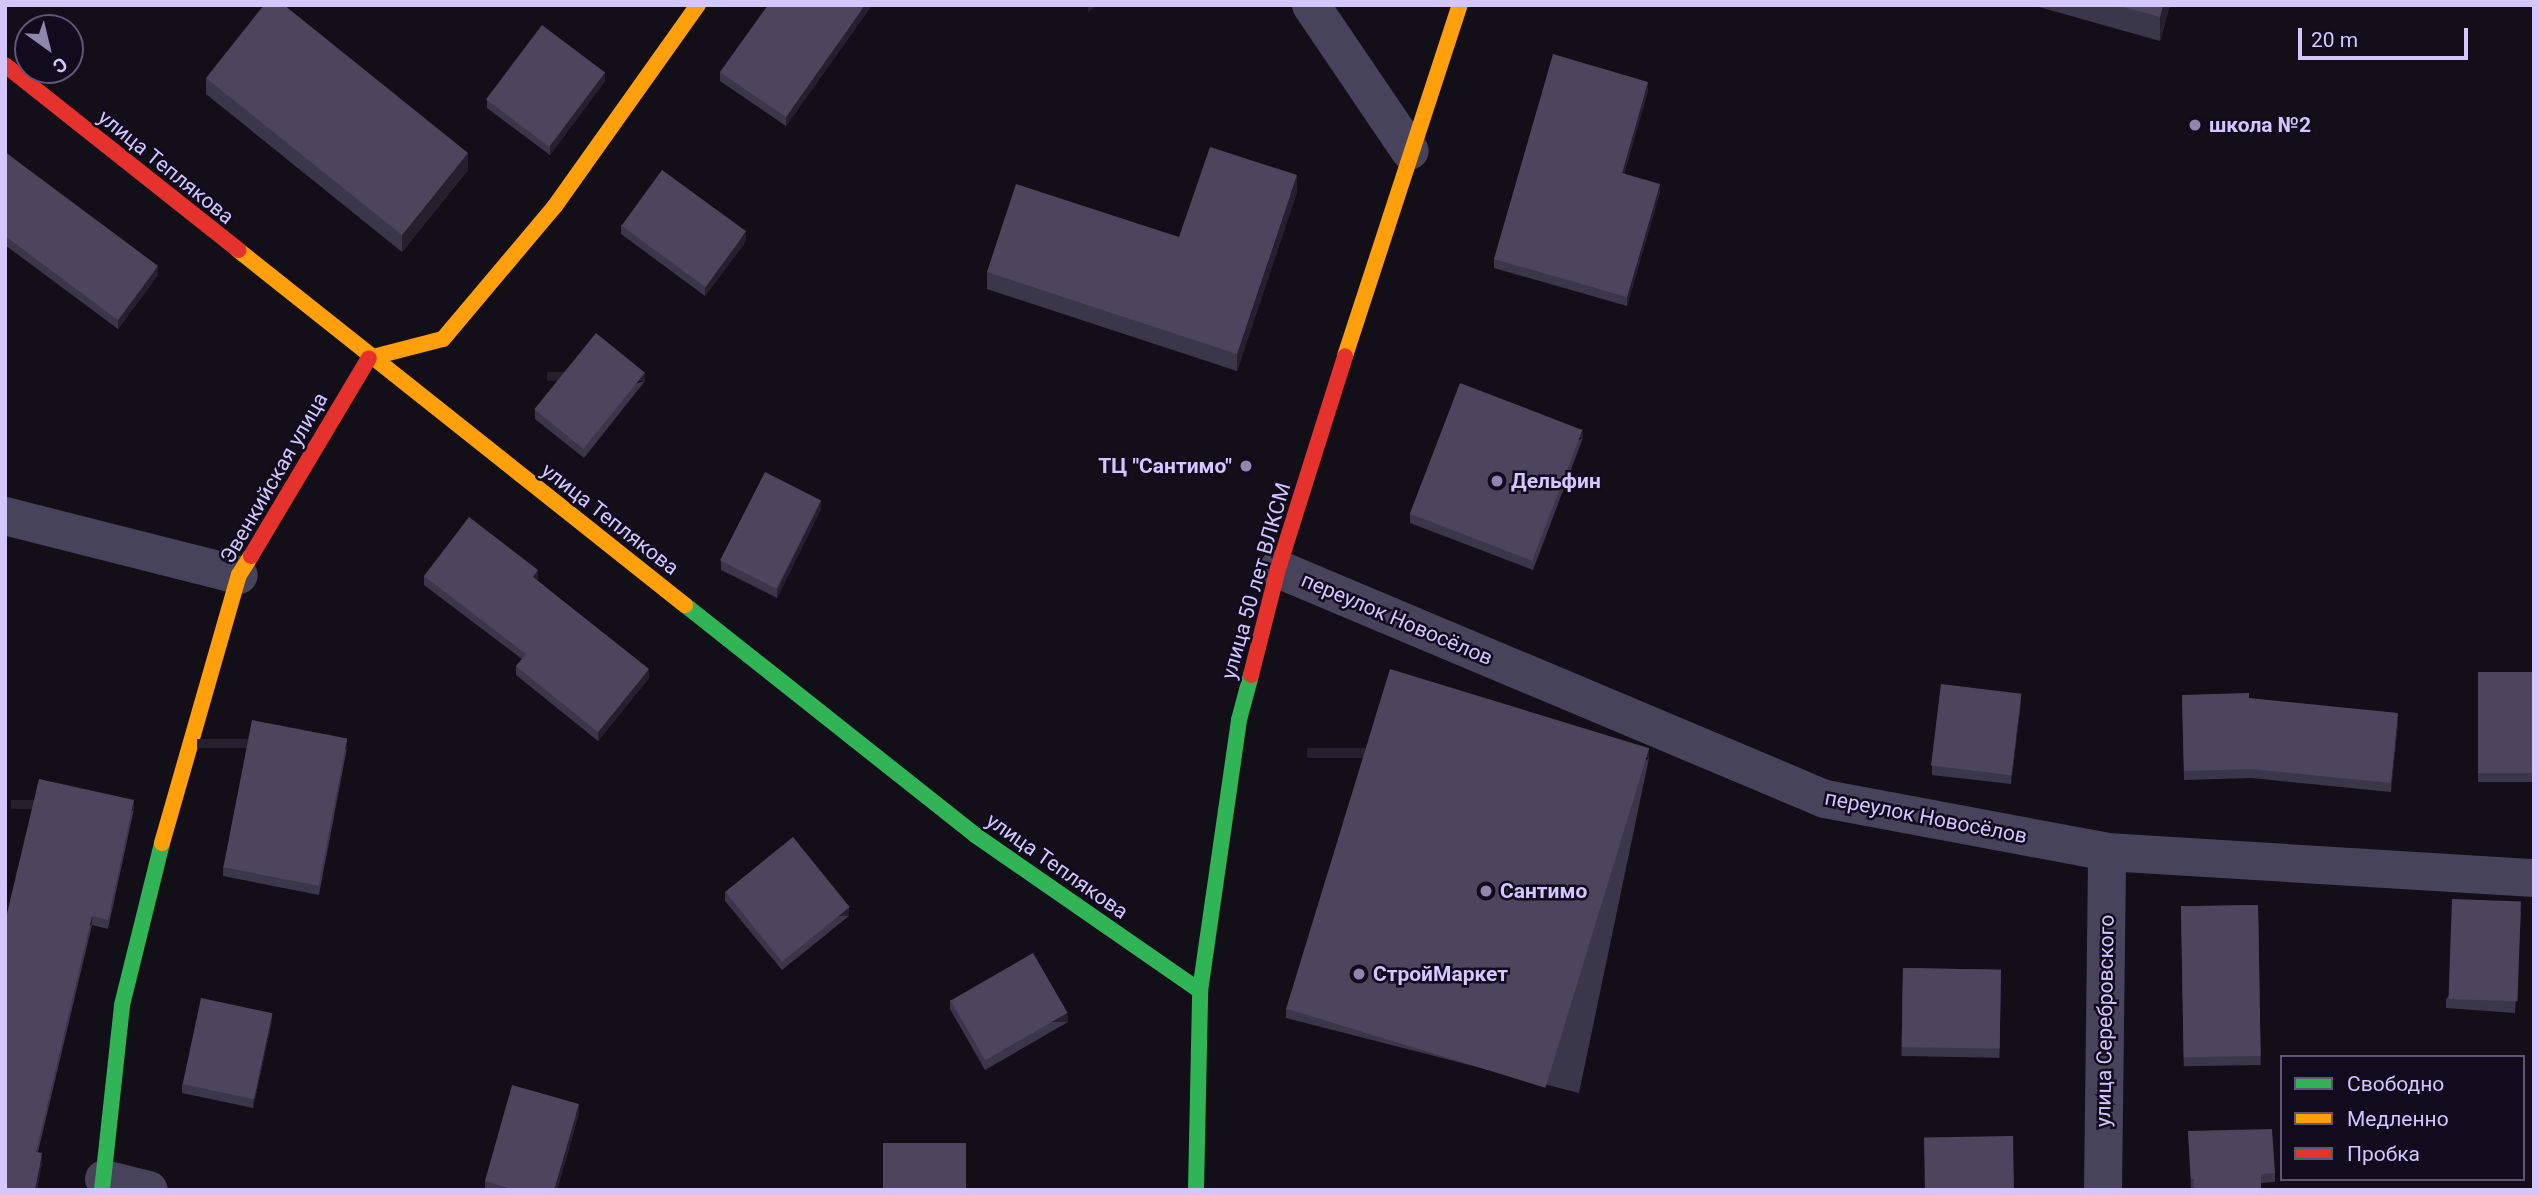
<!DOCTYPE html>
<meta charset="utf-8">
<style>
body{margin:0}
#map{position:relative;width:2539px;height:1195px;overflow:hidden;background:#120f19;font-family:Roboto,sans-serif}
div>[style]{position:absolute}
[style*='--x']{left:calc(var(--x)*1px);top:calc(var(--y)*1px);width:calc(var(--w)*1px);rotate:calc(var(--a)*1deg)}
.street>*{height:38px;margin:-19px;padding:0 19px;transform-origin:19px;border-radius:19px;background:#47435a}
.fast>*{height:16px;margin:-8px;padding:0 8px;transform-origin:8px;border-radius:8px;background:#30b455}
.slow>*{height:16px;margin:-8px;padding:0 8px;transform-origin:8px;border-radius:8px;background:#ff9f0a}
.jam>*{height:16px;margin:-8px;padding:0 8px;transform-origin:8px;border-radius:8px;background:#e5322d}
.wall>*{inset:0;background:#3b374a;transform-origin:0 0}
.shaded-wall>*{inset:0;background:#24202e;transform-origin:0 0}
.building>*{inset:0;background:#4c465d;transform-origin:0 0}
.dots>*{width:19px;height:19px;translate:-50% -50%;box-sizing:border-box;border:4px solid #100b1d;border-radius:50%}
span{translate:-50% -50%;white-space:nowrap;text-align:center;line-height:1.15;-webkit-text-stroke:5px #100b1d;paint-order:stroke}
.poi-label{font-size:21px;color:#d3c7ff;font-weight:700}
.left{translate:0 -50%;text-align:left}
.right{translate:-100% -50%;text-align:right}
.street-label{font-size:21px;color:#d3c7ff}
.frame{position:absolute;inset:0;border:7px solid #d3c7ff;pointer-events:none}
.legend{position:absolute;left:2280px;top:1055px;width:245px;height:126px;box-sizing:border-box;background:#100b1d;border:2px solid #5e5677;margin:0;padding:9px 12px;list-style:none;font-size:21px;color:#d3c7ff}
.legend li{display:flex;align-items:center;gap:14px;height:35px}
.legend b{width:35px;border:2px solid #5e5677}
.north{position:absolute;left:14px;top:14px;width:70px;height:70px;box-sizing:border-box;background:#100b1d;border:2px solid #5e5677;border-radius:50%;rotate:146deg;font-size:19px;font-weight:700;line-height:28px;text-align:center;color:#d3c7ff}
.north::after{content:'';display:block;margin:auto;width:24px;height:32px;background:#8f87ae;clip-path:polygon(50% 0,100% 100%,50% 72%,0 100%)}
.scale{position:absolute;left:2298px;top:28px;width:170px;height:32px;box-sizing:border-box;border:4px solid #d3c7ff;border-top:0;padding-left:9px;font-size:21px;line-height:24px;white-space:nowrap;color:#d3c7ff;-webkit-text-stroke:5px #100b1d;paint-order:stroke}
</style>
<div id="map">
<div class="street">
<div style="--x:1311;--y:5;--w:176;--a:55.9"></div>
<div style="--x:5;--y:516;--w:241;--a:14.2"></div>
<div style="--x:1278;--y:569;--w:593;--a:22.81"></div>
<div style="--x:1825;--y:799;--w:287;--a:10.6"></div>
<div style="--x:2107;--y:852;--w:428;--a:3.5"></div>
<div style="--x:104;--y:1179;--w:46;--a:13.7"></div>
<div style="--x:2103;--y:1190;--w:338;--a:-89.3"></div>
</div>
<div class="fast">
<div style="--x:685;--y:605;--w:370;--a:38.4"></div>
<div style="--x:975;--y:835;--w:274;--a:34.7"></div>
<div style="--x:102;--y:1190;--w:186;--a:-83.8"></div>
<div style="--x:122;--y:1005;--w:167;--a:-76.1"></div>
<div style="--x:1196;--y:1190;--w:199;--a:-88.8"></div>
<div style="--x:1200;--y:991;--w:274;--a:-81.8"></div>
<div style="--x:1239;--y:720;--w:47;--a:-75.1"></div>
</div>
<div class="slow">
<div style="--x:238;--y:250;--w:571;--a:38.46"></div>
<div style="--x:1345;--y:356;--w:369;--a:-71.9"></div>
<div style="--x:369;--y:358;--w:76;--a:-14.4"></div>
<div style="--x:443;--y:339;--w:174;--a:-49.9"></div>
<div style="--x:555;--y:206;--w:247;--a:-54.6"></div>
<div style="--x:162;--y:843;--w:279;--a:-74"></div>
<div style="--x:239;--y:575;--w:22;--a:-58"></div>
</div>
<div class="jam">
<div style="--x:5;--y:65;--w:298;--a:38.4"></div>
<div style="--x:251;--y:556;--w:230;--a:-59.2"></div>
<div style="--x:1251;--y:675;--w:109;--a:-75.7"></div>
<div style="--x:1278;--y:569;--w:223;--a:-72.5"></div>
</div>
<div class="wall">
<div style="clip-path:polygon(872px 5px,786px 126px,720px 81px,720px 72px)"></div>
<div style="clip-path:polygon(2032px 5px,2170px 5px,2160px 41px)"></div>
<div style="clip-path:polygon(206px 78px,468px 170px,402px 252px,206px 94px)"></div>
<div style="clip-path:polygon(605px 81px,550px 155px,487px 108px,487px 100px)"></div>
<div style="clip-path:polygon(1648px 91px,1624px 174px,1660px 192px,1627px 306px,1494px 268px,1494px 259px)"></div>
<div style="clip-path:polygon(5px 152px,158px 275px,118px 329px,5px 245px)"></div>
<div style="clip-path:polygon(1297px 192px,1237px 371px,987px 289px,987px 272px,1179px 237px)"></div>
<div style="clip-path:polygon(621px 225px,746px 241px,705px 296px,621px 234px)"></div>
<div style="clip-path:polygon(645px 381px,584px 458px,535px 419px,535px 410px)"></div>
<div style="clip-path:polygon(1583px 438px,1533px 570px,1410px 523px,1410px 514px)"></div>
<div style="clip-path:polygon(821px 509px,777px 598px,721px 570px,721px 561px)"></div>
<div style="clip-path:polygon(424px 576px,538px 579px,537px 580px,649px 678px,598px 741px,516px 675px,516px 666px,522px 659px,424px 585px)"></div>
<div style="left:2478px;top:672px;width:56px;height:110px"></div>
<div style="clip-path:polygon(2182px 695px,2249px 698px,2398px 722px,2391px 792px,2252px 778px,2184px 780px)"></div>
<div style="clip-path:polygon(2021px 702px,2011px 784px,1932px 775px,1932px 766px)"></div>
<div style="clip-path:polygon(347px 748px,319px 895px,223px 876px,223px 867px)"></div>
<div style="clip-path:polygon(1649px 758px,1579px 1093px,1286px 1018px,1286px 1008px)"></div>
<div style="clip-path:polygon(134px 809px,108px 929px,92px 925px,38px 1152px,42px 1162px,37px 1190px,5px 922px)"></div>
<div style="clip-path:polygon(725px 892px,849px 916px,782px 970px,725px 901px)"></div>
<div style="left:2258px;top:905px;width:160px;height:77px;rotate:89deg"></div>
<div style="clip-path:polygon(2521px 911px,2515px 1013px,2446px 1008px,2446px 999px)"></div>
<div style="left:1903px;top:968px;width:98px;height:88px;rotate:1deg"></div>
<div style="clip-path:polygon(950px 1000px,1068px 1022px,985px 1070px,950px 1009px)"></div>
<div style="clip-path:polygon(272px 1021px,253px 1108px,182px 1093px,182px 1084px)"></div>
<div style="clip-path:polygon(579px 1113px,557px 1190px,485px 1190px,485px 1181px)"></div>
<div style="clip-path:polygon(2188px 1131px,2275px 1173px,2275px 1182px,2191px 1188px)"></div>
</div>
<div class="shaded-wall">
<div style="clip-path:polygon(865px 5px,872px 5px,786px 126px,786px 117px)"></div>
<div style="clip-path:polygon(1088px 5px,1098px 5px,1088px 12px)"></div>
<div style="clip-path:polygon(2163px 5px,2170px 5px,2160px 41px,2160px 17px)"></div>
<div style="clip-path:polygon(605px 72px,605px 81px,550px 155px,550px 146px)"></div>
<div style="clip-path:polygon(1648px 82px,1648px 91px,1622px 182px,1622px 173px)"></div>
<div style="clip-path:polygon(468px 153px,468px 170px,402px 252px,402px 235px)"></div>
<div style="clip-path:polygon(1297px 175px,1297px 192px,1237px 371px,1237px 354px)"></div>
<div style="clip-path:polygon(1660px 184px,1660px 192px,1627px 306px,1627px 297px)"></div>
<div style="clip-path:polygon(746px 232px,746px 241px,705px 296px,705px 287px)"></div>
<div style="clip-path:polygon(158px 266px,158px 275px,118px 329px,118px 320px)"></div>
<div style="left:645px;top:372px;width:9px;height:98px;rotate:90deg"></div>
<div style="left:1583px;top:429px;width:9px;height:141px;rotate:90deg"></div>
<div style="clip-path:polygon(821px 500px,821px 509px,777px 598px,777px 590px)"></div>
<div style="clip-path:polygon(538px 570px,538px 579px,533px 586px,533px 577px)"></div>
<div style="clip-path:polygon(649px 669px,649px 678px,598px 741px,598px 732px)"></div>
<div style="clip-path:polygon(2021px 694px,2021px 702px,2011px 784px,2011px 776px)"></div>
<div style="clip-path:polygon(2398px 713px,2398px 722px,2391px 792px,2391px 783px)"></div>
<div style="left:347px;top:739px;width:9px;height:150px;rotate:90deg"></div>
<div style="left:1649px;top:748px;width:10px;height:342px;rotate:90deg"></div>
<div style="left:134px;top:800px;width:9px;height:123px;rotate:90deg"></div>
<div style="left:849px;top:907px;width:9px;height:86px;rotate:90deg"></div>
<div style="left:92px;top:916px;width:9px;height:243px;rotate:90deg"></div>
<div style="clip-path:polygon(272px 1013px,272px 1021px,253px 1108px,253px 1100px)"></div>
<div style="left:1068px;top:1013px;width:9px;height:96px;rotate:90deg"></div>
<div style="clip-path:polygon(579px 1104px,579px 1113px,557px 1190px,554px 1190px)"></div>
<div style="clip-path:polygon(42px 1153px,42px 1162px,37px 1190px,35px 1190px)"></div>
</div>
<div class="building">
<div style="clip-path:polygon(264px 5px,284px 5px,468px 153px,402px 235px,206px 78px)"></div>
<div style="clip-path:polygon(768px 5px,865px 5px,786px 117px,720px 72px)"></div>
<div style="clip-path:polygon(2116px 5px,2163px 5px,2160px 17px)"></div>
<div style="left:542px;top:25px;width:79px;height:93px;rotate:37deg"></div>
<div style="clip-path:polygon(1553px 54px,1648px 82px,1622px 173px,1660px 184px,1627px 297px,1494px 259px)"></div>
<div style="clip-path:polygon(1210px 147px,1297px 175px,1237px 354px,987px 272px,1016px 184px,1179px 237px)"></div>
<div style="clip-path:polygon(5px 152px,158px 266px,118px 320px,5px 236px)"></div>
<div style="left:662px;top:170px;width:104px;height:69px;rotate:36deg"></div>
<div style="left:596px;top:333px;width:63px;height:98px;rotate:39deg"></div>
<div style="left:1460px;top:383px;width:131px;height:140px;rotate:21deg"></div>
<div style="left:765px;top:472px;width:63px;height:99px;rotate:27deg"></div>
<div style="clip-path:polygon(469px 517px,538px 570px,533px 577px,649px 669px,598px 732px,516px 666px,526px 654px,424px 576px)"></div>
<div style="left:1390px;top:669px;width:271px;height:355px;rotate:17deg"></div>
<div style="left:2478px;top:672px;width:56px;height:101px"></div>
<div style="left:1941px;top:684px;width:81px;height:82px;rotate:7deg"></div>
<div style="clip-path:polygon(2249px 693px,2249px 698px,2398px 713px,2391px 783px,2252px 769px,2184px 771px,2182px 695px)"></div>
<div style="left:252px;top:720px;width:97px;height:150px;rotate:11deg"></div>
<div style="clip-path:polygon(39px 779px,134px 800px,108px 920px,92px 916px,36px 1152px,42px 1153px,35px 1190px,5px 1190px,5px 922px)"></div>
<div style="left:793px;top:837px;width:90px;height:87px;rotate:51deg"></div>
<div style="left:2452px;top:899px;width:69px;height:100px;rotate:2deg"></div>
<div style="left:2258px;top:905px;width:151px;height:77px;rotate:89deg"></div>
<div style="left:1033px;top:953px;width:69px;height:95px;rotate:60deg"></div>
<div style="left:1903px;top:968px;width:98px;height:79px;rotate:1deg"></div>
<div style="left:201px;top:998px;width:73px;height:88px;rotate:12deg"></div>
<div style="clip-path:polygon(512px 1085px,579px 1104px,554px 1190px,515px 1190px,485px 1181px)"></div>
<div style="clip-path:polygon(2272px 1129px,2275px 1173px,2261px 1174px,2261px 1190px,2194px 1190px,2194px 1179px,2191px 1179px,2188px 1131px)"></div>
<div style="left:2013px;top:1136px;width:54px;height:89px;rotate:89deg"></div>
<div style="left:883px;top:1143px;width:83px;height:47px"></div>
</div>
<div class="dots">
<div style="left:2195px;top:125px;background:#8f87ae"></div>
<div style="left:1246px;top:466px;background:#8f87ae"></div>
<div style="left:1497px;top:481px;background:#8f87ae"></div>
<div style="left:1486px;top:891px;background:#8f87ae"></div>
<div style="left:1359px;top:974px;background:#8f87ae"></div>
</div>
<div class="poi-label">
<span class="left" style="left:2209px;top:125px">школа №2</span>
<span class="right" style="left:1232px;top:466px">ТЦ "Сантимо"</span>
<span class="left" style="left:1511px;top:481px">Дельфин</span>
<span class="left" style="left:1500px;top:891px">Сантимо</span>
<span class="left" style="left:1373px;top:974px">СтройМаркет</span>
</div>
<div class="street-label">
<span style="left:166px;top:167px;rotate:39deg">улица Теплякова</span>
<span style="left:274px;top:478px;rotate:-60deg">Эвенкийская улица</span>
<span style="left:610px;top:519px;rotate:38deg">улица Теплякова</span>
<span style="left:1256px;top:581px;rotate:-74deg">улица 50 лет ВЛКСМ</span>
<span style="left:1397px;top:619px;rotate:23deg">переулок Новосёлов</span>
<span style="left:1926px;top:817px;rotate:11deg">переулок Новосёлов</span>
<span style="left:1057px;top:866px;rotate:35deg">улица Теплякова</span>
<span style="left:2105px;top:1021px;rotate:-89deg">улица Серебровского</span>
</div>
<div class="frame"></div>
<ul class="legend">
<li><b style="height:9px;background:#30b455"></b>Свободно</li>
<li><b style="height:9px;background:#ff9f0a"></b>Медленно</li>
<li><b style="height:9px;background:#e5322d"></b>Пробка</li>
</ul>
<div class="north">С</div>
<div class="scale">20 m</div>
</div>
